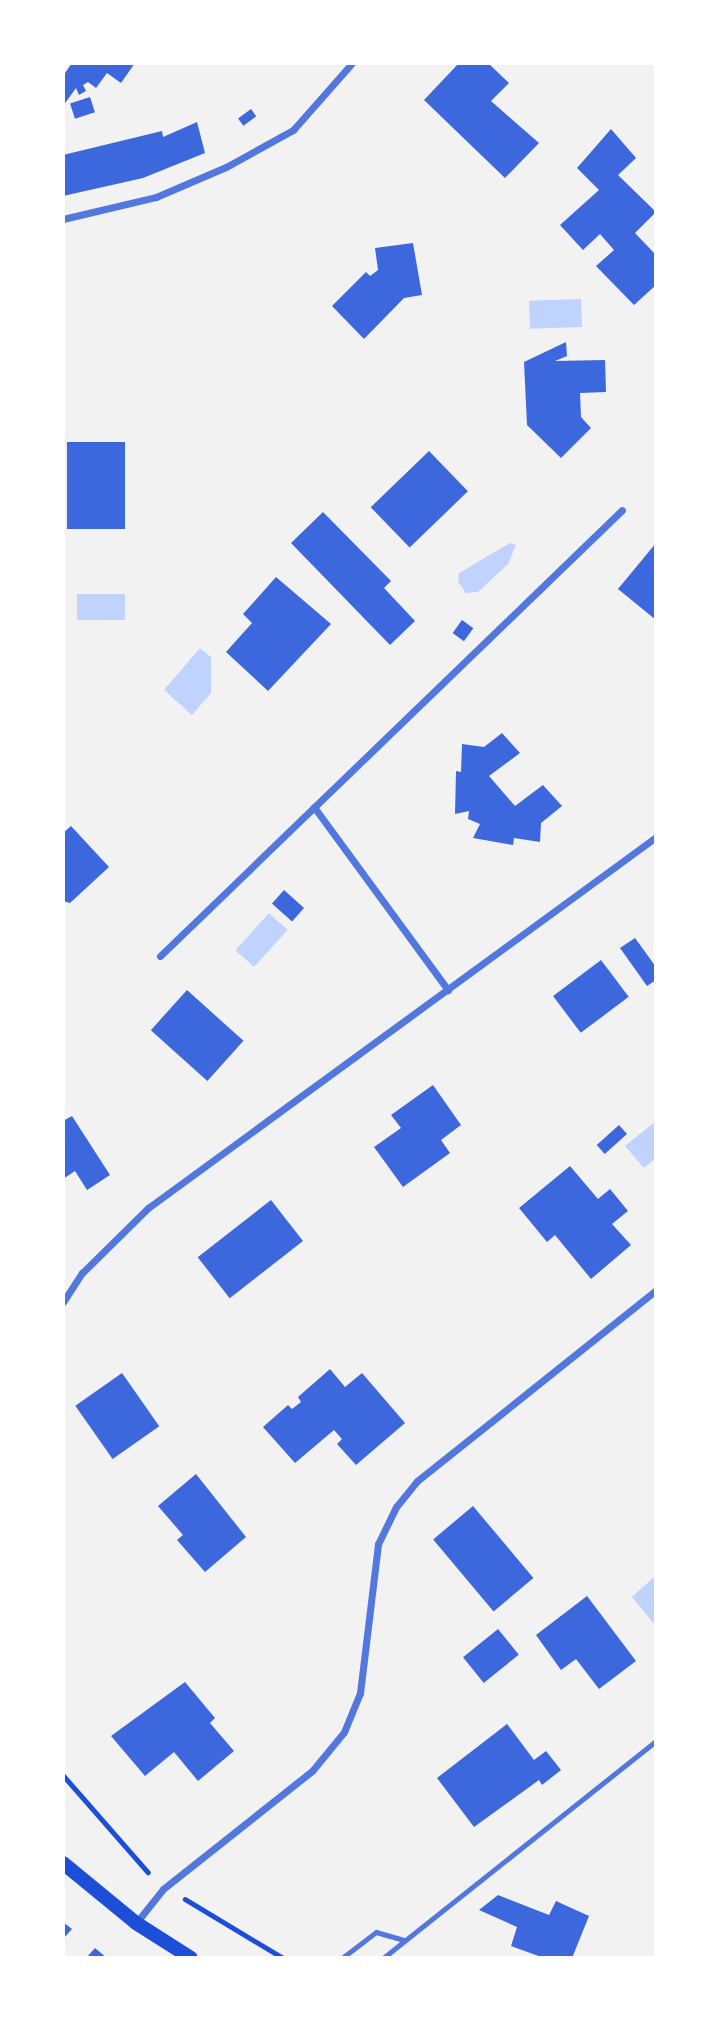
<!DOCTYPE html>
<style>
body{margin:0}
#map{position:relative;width:719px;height:2021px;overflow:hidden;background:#f2f2f2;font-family:"Titillium Web",sans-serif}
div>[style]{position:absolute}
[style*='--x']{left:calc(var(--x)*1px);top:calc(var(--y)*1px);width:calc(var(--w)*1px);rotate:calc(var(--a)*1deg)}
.water>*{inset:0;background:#bfd3fe;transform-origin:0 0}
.building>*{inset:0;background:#3d67dc;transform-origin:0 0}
.path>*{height:4.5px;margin:-2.25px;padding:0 2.25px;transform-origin:2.25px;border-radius:2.25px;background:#1d4ed8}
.service>*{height:5px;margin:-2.5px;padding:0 2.5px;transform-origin:2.5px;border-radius:2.5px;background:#5277de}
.minor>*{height:7px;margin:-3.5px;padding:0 3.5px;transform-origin:3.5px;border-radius:3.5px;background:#5277de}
.secondary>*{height:14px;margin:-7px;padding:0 7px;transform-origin:7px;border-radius:7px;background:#1d4ed8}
span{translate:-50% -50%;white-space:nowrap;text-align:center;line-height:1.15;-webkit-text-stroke:7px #fff;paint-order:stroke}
.frame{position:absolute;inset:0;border:65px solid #fff;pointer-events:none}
</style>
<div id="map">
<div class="water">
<div style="left:581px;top:299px;width:28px;height:52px;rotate:88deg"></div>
<div style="clip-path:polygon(510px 543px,516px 545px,508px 564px,478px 592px,466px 593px,458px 582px,459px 573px)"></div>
<div style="left:77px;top:594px;width:48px;height:26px"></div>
<div style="clip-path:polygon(200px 648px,211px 657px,211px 693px,192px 715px,164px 690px)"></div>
<div style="left:269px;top:913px;width:25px;height:50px;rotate:42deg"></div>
<div style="clip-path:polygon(656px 1121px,656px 1158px,644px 1168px,625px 1146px)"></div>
<div style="clip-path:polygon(654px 1577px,656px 1579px,656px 1626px,632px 1597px)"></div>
</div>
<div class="building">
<div style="clip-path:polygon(72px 63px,135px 63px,121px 83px,107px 73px,96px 88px,88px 82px,83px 85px,86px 91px,79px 95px,76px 88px,63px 106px,63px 76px)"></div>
<div style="clip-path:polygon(459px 63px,488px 63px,509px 83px,491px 101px,539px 143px,505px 178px,424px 100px)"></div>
<div style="left:90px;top:97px;width:16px;height:21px;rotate:72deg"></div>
<div style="left:251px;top:109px;width:9px;height:16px;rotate:54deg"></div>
<div style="clip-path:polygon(197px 122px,205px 153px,143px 178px,63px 196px,63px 155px,162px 131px,163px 137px)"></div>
<div style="clip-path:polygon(611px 129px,636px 158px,618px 175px,656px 212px,635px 233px,656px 255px,656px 285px,634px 305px,596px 266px,614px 250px,600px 234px,583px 250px,560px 225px,599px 190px,577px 168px)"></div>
<div style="clip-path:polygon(413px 243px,422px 295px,404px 298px,364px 339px,332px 306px,366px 272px,370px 276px,378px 270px,375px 248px)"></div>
<div style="clip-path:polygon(566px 342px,567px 356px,555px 361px,605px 360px,606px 392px,580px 393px,581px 417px,591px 428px,561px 458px,527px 425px,524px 362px)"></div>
<div style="left:67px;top:442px;width:58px;height:87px"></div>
<div style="left:429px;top:451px;width:56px;height:81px;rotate:46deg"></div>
<div style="clip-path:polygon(323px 512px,391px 581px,384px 588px,415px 621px,390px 645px,291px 543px)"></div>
<div style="clip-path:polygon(656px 543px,656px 620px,618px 589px)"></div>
<div style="clip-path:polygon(276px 577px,331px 624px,268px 691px,226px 652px,252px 623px,243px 614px)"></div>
<div style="left:462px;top:620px;width:14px;height:16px;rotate:36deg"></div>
<div style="clip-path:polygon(502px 733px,520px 753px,489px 776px,515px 806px,543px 785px,562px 806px,541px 823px,540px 842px,514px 838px,513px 845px,473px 838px,480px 824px,468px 819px,469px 811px,455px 814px,456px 771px,461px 772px,462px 744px,484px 747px)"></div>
<div style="clip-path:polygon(71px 826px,109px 867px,70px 903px,63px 901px,63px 833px)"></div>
<div style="left:284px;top:890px;width:27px;height:18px;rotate:42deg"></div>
<div style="clip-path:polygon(635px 938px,656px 967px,656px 980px,647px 986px,620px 948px)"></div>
<div style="left:601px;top:960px;width:46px;height:60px;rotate:53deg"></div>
<div style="left:187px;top:990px;width:76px;height:54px;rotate:42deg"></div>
<div style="clip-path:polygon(433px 1085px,461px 1125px,441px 1140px,450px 1153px,403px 1187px,374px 1147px,401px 1128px,391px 1115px)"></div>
<div style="clip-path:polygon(72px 1116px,110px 1175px,87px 1190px,75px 1171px,63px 1179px,63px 1121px)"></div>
<div style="left:619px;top:1125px;width:12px;height:30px;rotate:48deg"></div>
<div style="clip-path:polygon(570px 1166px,598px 1199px,610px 1189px,628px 1211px,612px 1224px,631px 1245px,591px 1279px,555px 1235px,547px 1242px,519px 1208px)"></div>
<div style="left:271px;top:1200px;width:52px;height:93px;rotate:52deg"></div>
<div style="clip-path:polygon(330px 1369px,345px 1387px,362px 1373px,405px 1423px,356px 1465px,337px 1444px,342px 1439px,334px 1430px,295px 1463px,263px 1427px,288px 1405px,292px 1409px,301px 1402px,298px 1397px)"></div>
<div style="left:122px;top:1373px;width:65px;height:57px;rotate:55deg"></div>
<div style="clip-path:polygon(196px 1474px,246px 1537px,205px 1572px,177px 1540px,183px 1535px,158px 1506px)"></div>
<div style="left:473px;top:1506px;width:94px;height:52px;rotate:50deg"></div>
<div style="clip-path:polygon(587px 1596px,636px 1661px,599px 1689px,576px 1659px,561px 1670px,536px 1635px)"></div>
<div style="left:498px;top:1629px;width:33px;height:45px;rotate:51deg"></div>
<div style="clip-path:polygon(185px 1682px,215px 1718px,210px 1723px,234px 1751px,198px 1781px,174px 1752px,145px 1776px,111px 1736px)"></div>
<div style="clip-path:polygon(507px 1724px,534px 1760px,546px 1751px,561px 1770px,542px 1785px,539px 1780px,474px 1827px,437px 1778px)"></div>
<div style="clip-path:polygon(498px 1895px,549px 1915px,556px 1901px,589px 1916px,572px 1958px,544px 1958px,511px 1946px,517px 1927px,479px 1910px)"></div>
<div style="clip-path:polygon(63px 1922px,72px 1929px,63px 1939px)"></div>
<div style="clip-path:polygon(95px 1948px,107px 1958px,86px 1958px)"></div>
</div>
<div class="path">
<div style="--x:63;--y:1775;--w:129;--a:48.8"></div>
<div style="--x:185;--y:1899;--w:114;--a:31"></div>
</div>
<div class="service">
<div style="--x:342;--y:1958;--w:43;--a:-37.4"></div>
<div style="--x:376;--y:1932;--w:29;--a:16"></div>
<div style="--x:383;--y:1958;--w:349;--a:-38.5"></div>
</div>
<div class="minor">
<div style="--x:63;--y:219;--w:96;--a:-13.3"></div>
<div style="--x:156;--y:197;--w:76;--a:-23.2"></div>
<div style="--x:226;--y:167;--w:77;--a:-28.9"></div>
<div style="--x:293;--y:130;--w:89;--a:-48.6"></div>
<div style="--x:314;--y:807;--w:227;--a:53.8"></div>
<div style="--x:160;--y:956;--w:642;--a:-43.99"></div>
<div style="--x:63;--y:1302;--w:35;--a:-57"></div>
<div style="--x:82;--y:1273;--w:93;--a:-44.6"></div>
<div style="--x:148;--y:1208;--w:629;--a:-36.14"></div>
<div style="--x:136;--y:1923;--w:43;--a:-51.5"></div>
<div style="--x:163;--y:1889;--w:190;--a:-38.4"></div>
<div style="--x:312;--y:1771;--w:50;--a:-50.6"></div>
<div style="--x:344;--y:1732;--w:42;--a:-67.7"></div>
<div style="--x:360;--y:1693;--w:150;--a:-83.1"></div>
<div style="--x:378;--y:1544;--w:41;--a:-64.1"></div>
<div style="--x:396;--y:1507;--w:33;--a:-51"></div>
<div style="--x:417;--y:1481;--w:306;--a:-38.6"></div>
</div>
<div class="secondary">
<div style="--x:63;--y:1863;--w:94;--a:39.4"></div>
<div style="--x:136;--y:1923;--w:65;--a:32.5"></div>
</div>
<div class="frame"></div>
</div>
